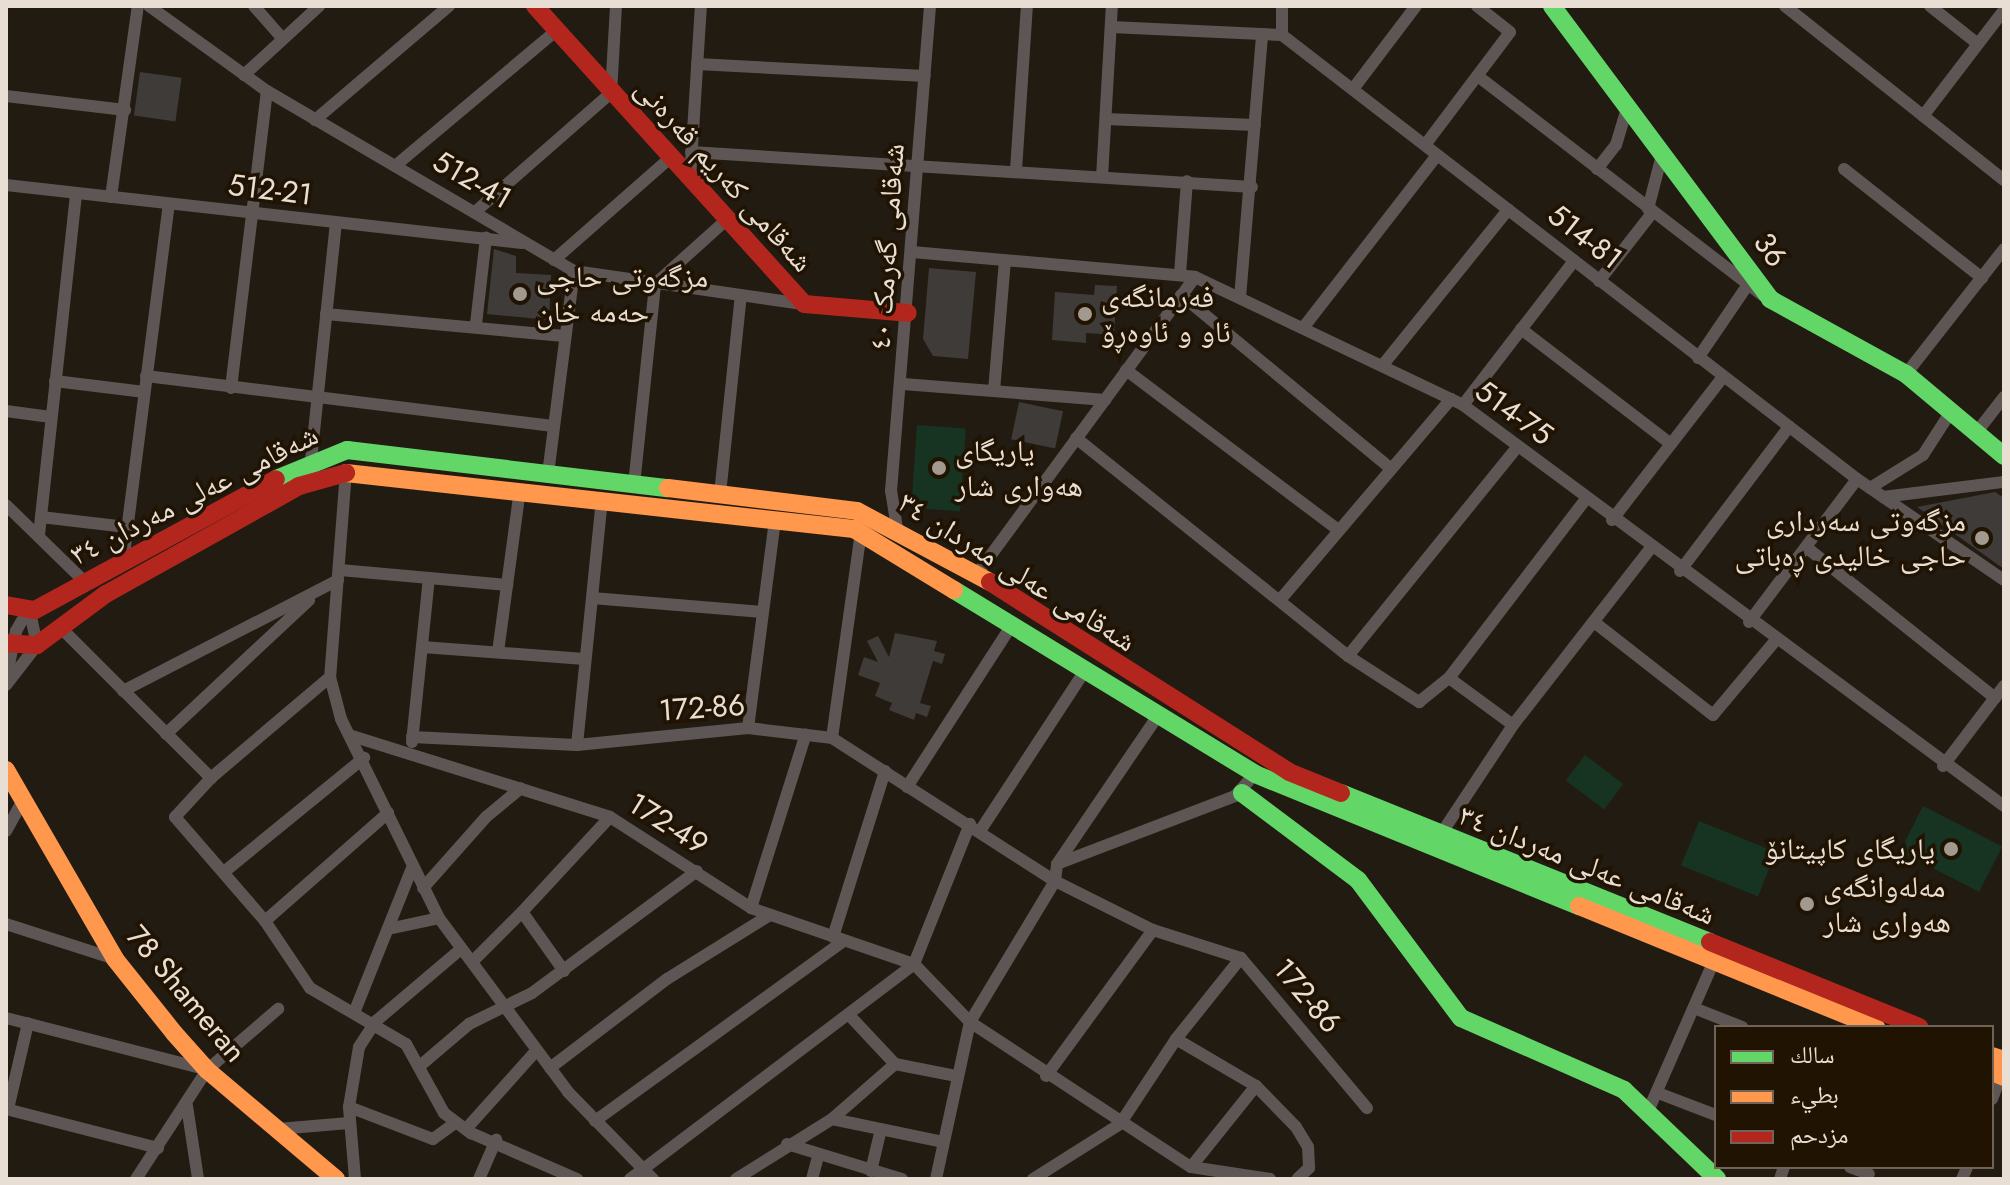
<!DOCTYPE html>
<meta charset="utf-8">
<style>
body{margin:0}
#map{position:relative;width:2010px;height:1185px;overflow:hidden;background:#221b11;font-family:Jost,"Noto Naskh Arabic",sans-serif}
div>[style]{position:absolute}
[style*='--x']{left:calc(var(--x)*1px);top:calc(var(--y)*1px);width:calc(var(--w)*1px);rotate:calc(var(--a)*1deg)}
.green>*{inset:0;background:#163421;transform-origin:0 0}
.building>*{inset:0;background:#3e3b39;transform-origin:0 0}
.street>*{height:12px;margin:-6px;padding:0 6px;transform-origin:6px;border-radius:6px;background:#5e5654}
.fast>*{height:18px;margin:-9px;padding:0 9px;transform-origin:9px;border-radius:9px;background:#63d668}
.slow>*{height:18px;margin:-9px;padding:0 9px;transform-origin:9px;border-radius:9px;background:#ff974d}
.jam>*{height:18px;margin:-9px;padding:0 9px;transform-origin:9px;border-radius:9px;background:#b3261e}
.dots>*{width:22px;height:22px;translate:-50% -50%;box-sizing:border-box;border:4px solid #211302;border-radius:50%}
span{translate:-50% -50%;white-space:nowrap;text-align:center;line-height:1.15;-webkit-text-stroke:7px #211302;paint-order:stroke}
.street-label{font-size:30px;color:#e8ded3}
.poi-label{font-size:30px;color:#e8ded3}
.left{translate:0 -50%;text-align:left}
.right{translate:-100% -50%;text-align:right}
.frame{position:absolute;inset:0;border:8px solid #e8ded3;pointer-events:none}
.legend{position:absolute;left:1714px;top:1025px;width:280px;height:144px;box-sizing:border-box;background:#211302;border:2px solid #716456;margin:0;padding:10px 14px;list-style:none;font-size:24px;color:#e8ded3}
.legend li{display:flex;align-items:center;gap:16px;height:40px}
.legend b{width:40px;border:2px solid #716456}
</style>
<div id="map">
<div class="green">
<div style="left:917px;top:425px;width:49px;height:83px;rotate:4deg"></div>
<div style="left:1585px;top:755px;width:48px;height:32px;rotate:37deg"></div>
<div style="left:1923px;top:806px;width:89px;height:51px;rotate:27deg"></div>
<div style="left:1699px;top:821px;width:83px;height:48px;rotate:22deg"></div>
</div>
<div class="building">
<div style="left:140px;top:72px;width:42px;height:44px;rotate:8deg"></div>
<div style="clip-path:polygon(494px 249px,516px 256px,516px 273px,551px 275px,549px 320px,487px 314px)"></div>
<div style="clip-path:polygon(929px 268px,976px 272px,968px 359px,933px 356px,923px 339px)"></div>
<div style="clip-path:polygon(1095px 285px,1117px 286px,1114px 335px,1086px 333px,1086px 343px,1052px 340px,1055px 292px,1094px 295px)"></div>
<div style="left:1019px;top:402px;width:45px;height:38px;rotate:12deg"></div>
<div style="clip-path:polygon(1995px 492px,2004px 498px,2004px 569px,1917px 507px)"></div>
<div style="clip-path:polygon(895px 633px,937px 641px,934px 651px,945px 654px,942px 664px,933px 661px,920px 703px,931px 706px,927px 717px,916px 713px,914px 720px,889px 710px,892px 703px,875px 696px,880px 683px,858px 675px,864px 657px,878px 662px,867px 641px,878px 636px,889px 657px)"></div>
</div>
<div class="street">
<div style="--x:149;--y:6;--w:145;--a:35.8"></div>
<div style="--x:267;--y:91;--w:356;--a:30.4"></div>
<div style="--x:574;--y:271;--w:231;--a:8.2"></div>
<div style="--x:254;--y:6;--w:43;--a:48.8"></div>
<div style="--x:1785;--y:6;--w:280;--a:38.5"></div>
<div style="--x:1930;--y:6;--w:61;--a:38.4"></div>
<div style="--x:1111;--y:27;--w:171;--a:2.7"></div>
<div style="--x:1282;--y:35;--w:726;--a:37.67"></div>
<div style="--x:1857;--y:479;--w:178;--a:34.5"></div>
<div style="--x:1282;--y:35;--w:29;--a:-90"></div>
<div style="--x:697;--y:64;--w:228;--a:3"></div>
<div style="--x:244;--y:75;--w:102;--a:-42.6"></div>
<div style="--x:1479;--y:77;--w:357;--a:37.6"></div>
<div style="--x:1353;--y:89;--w:104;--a:-52.8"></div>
<div style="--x:6;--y:96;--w:120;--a:6.7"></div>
<div style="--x:1923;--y:116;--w:133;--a:-52.6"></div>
<div style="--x:1106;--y:119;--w:149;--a:2.3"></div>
<div style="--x:315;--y:120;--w:176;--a:-40.4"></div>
<div style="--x:1425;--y:145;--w:141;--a:-53"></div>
<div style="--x:1510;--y:32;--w:42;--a:-141.8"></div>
<div style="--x:691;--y:152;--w:562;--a:3.57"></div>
<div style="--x:395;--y:166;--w:210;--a:-40"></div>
<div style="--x:1597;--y:169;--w:31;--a:-52"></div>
<div style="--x:1616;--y:145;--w:42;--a:-73.3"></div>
<div style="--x:1844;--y:169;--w:176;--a:38.3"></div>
<div style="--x:1016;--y:170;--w:164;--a:-86.2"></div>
<div style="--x:1102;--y:177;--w:171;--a:-86.7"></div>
<div style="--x:690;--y:179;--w:173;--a:-86.4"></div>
<div style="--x:6;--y:185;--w:519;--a:6.41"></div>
<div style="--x:111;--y:197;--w:193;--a:-82"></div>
<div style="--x:1648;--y:209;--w:60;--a:-75.5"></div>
<div style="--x:475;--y:212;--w:181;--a:-41.2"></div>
<div style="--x:611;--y:93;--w:87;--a:-86.7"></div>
<div style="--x:912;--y:252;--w:284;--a:5"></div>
<div style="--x:1195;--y:277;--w:297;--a:25.5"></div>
<div style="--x:1463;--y:405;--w:673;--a:36.55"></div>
<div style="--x:554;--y:260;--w:153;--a:-41.3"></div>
<div style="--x:1180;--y:274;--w:93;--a:-85.7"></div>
<div style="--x:1599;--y:281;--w:88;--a:-52"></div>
<div style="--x:1181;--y:295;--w:270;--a:39.6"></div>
<div style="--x:1240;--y:298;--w:265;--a:-85.2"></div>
<div style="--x:326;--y:314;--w:239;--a:5.3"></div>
<div style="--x:476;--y:324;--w:87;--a:-83.4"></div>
<div style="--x:1303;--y:328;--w:219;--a:-52.2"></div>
<div style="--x:1521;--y:329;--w:189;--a:37.5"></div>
<div style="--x:1698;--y:358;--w:87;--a:-55.8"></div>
<div style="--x:1382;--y:366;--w:201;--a:-51.1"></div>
<div style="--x:1126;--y:370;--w:266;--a:37"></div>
<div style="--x:1906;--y:374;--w:159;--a:-51.9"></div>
<div style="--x:146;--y:376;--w:410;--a:7"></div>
<div style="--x:55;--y:381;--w:90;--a:7"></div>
<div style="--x:903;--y:384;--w:203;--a:4.5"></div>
<div style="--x:231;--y:388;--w:299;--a:-83.1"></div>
<div style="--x:994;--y:391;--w:131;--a:-85.2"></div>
<div style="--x:1463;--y:405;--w:182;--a:-52.4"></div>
<div style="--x:6;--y:411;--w:45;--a:7.6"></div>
<div style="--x:1976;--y:433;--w:46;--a:-52.1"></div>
<div style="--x:1076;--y:438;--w:349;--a:38.7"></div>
<div style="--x:1348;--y:656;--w:85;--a:32.9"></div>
<div style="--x:1419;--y:702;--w:38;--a:-39"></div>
<div style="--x:1449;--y:678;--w:224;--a:-52.6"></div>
<div style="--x:311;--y:460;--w:238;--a:-84"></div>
<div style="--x:346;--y:471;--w:207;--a:94.4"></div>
<div style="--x:330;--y:677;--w:43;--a:75.3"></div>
<div style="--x:341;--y:719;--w:222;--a:63.8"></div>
<div style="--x:439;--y:918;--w:217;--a:53.4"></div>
<div style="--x:568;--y:1092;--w:122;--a:45.7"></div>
<div style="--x:548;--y:474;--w:205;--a:-82.7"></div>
<div style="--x:634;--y:485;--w:202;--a:-84"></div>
<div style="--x:655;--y:284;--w:93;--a:-41.9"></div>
<div style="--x:1870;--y:488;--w:62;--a:-31.9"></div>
<div style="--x:1923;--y:455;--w:50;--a:-57.3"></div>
<div style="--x:720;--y:494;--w:200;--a:-84"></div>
<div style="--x:1883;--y:497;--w:122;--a:-7.1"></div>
<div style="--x:6;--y:505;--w:110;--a:44.3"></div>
<div style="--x:41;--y:517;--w:86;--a:6.7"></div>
<div style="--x:1612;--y:520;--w:181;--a:-52.2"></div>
<div style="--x:897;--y:528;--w:37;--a:-99"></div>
<div style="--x:891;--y:491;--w:487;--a:-85.4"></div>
<div style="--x:39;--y:535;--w:344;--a:-83.8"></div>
<div style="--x:1806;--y:547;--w:242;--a:38.6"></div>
<div style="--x:123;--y:562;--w:361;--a:-82.7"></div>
<div style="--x:340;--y:570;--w:168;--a:5.1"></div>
<div style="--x:1680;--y:571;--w:181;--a:-52.9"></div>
<div style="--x:977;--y:574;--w:368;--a:-53.7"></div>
<div style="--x:592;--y:598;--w:171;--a:4.7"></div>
<div style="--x:1280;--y:600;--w:264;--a:-49.6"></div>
<div style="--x:1594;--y:622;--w:151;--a:38"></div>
<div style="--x:1713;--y:715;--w:97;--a:-50"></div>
<div style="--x:1749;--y:622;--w:179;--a:-52.9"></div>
<div style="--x:60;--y:627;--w:214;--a:45"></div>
<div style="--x:422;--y:647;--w:163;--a:4.2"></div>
<div style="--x:498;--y:652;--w:163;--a:-82.3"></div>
<div style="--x:1348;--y:656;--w:270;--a:-51"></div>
<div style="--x:330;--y:677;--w:156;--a:139.7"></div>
<div style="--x:211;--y:778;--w:53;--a:132.7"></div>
<div style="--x:175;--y:817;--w:138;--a:49.1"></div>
<div style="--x:265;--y:921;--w:81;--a:56.1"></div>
<div style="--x:310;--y:988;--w:111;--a:30.3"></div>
<div style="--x:406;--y:1044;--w:79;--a:61.2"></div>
<div style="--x:444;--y:1113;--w:34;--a:37"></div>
<div style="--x:471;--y:1133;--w:116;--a:23.5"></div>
<div style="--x:1449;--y:678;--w:79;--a:36.3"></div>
<div style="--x:6;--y:679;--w:49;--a:-78.2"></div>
<div style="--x:16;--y:631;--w:22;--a:-60"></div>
<div style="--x:6;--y:685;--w:51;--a:-52.2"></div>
<div style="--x:37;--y:645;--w:34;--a:-102"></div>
<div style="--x:123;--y:691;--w:242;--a:-27.3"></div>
<div style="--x:748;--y:728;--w:211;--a:-82.6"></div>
<div style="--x:166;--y:734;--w:196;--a:-43.1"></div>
<div style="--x:352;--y:736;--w:270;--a:17.4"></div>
<div style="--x:610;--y:817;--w:168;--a:32.8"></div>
<div style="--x:751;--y:908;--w:172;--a:19"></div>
<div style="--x:914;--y:964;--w:81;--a:46"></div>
<div style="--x:970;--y:1022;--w:264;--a:33.3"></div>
<div style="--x:1191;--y:1167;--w:80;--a:8.6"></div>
<div style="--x:412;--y:737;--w:165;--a:2.8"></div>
<div style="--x:577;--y:745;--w:172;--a:-5.7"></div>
<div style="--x:748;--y:728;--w:85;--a:6.8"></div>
<div style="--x:832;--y:738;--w:265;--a:32.7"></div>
<div style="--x:1055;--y:881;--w:110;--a:26.6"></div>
<div style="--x:1153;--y:930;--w:92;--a:17.7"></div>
<div style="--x:1241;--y:958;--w:196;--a:50"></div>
<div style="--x:832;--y:738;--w:209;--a:-82"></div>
<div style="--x:412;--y:742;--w:165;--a:-84.1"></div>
<div style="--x:577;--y:745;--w:247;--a:-84.2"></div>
<div style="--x:1943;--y:766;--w:101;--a:-52.7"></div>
<div style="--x:907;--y:787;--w:193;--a:-57.1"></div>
<div style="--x:6;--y:831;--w:38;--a:-61"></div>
<div style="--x:980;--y:831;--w:190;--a:-56.8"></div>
<div style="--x:1439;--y:837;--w:134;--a:-56.5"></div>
<div style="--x:1513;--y:725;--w:223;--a:-52.1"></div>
<div style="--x:1057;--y:864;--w:191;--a:-20.9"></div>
<div style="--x:1235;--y:796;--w:30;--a:-48"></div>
<div style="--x:224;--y:872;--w:181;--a:-39.2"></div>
<div style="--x:423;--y:888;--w:95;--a:-48.4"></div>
<div style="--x:486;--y:817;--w:45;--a:-39.6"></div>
<div style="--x:751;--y:908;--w:182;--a:-72.5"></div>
<div style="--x:265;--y:921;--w:164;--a:-41.3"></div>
<div style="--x:6;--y:924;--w:114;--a:17.8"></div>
<div style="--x:388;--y:929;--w:52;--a:-12.2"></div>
<div style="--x:833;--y:937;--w:174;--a:-72.6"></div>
<div style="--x:473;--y:961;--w:69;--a:-45"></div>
<div style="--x:564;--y:971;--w:72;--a:-125.4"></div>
<div style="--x:522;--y:912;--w:129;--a:-47.2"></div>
<div style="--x:1694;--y:1008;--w:52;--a:21.6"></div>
<div style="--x:354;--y:1013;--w:156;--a:-68.2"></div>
<div style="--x:849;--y:1015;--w:67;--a:46.8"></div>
<div style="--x:895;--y:1064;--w:63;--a:11"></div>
<div style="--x:6;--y:1018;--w:204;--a:14.4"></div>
<div style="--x:1176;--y:1039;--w:93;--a:30.4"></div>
<div style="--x:1256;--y:1086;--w:57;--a:45.7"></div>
<div style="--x:1296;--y:1127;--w:23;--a:59"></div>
<div style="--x:1308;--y:1147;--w:21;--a:87"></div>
<div style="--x:1309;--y:1168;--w:16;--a:137"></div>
<div style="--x:421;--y:1065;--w:63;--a:-40.5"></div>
<div style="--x:469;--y:1024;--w:70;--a:-26.2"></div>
<div style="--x:532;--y:993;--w:205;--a:-36.5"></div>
<div style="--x:550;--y:1068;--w:147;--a:-37.3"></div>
<div style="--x:667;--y:979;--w:121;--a:-31.9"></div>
<div style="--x:1046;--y:1076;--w:181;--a:-53.8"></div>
<div style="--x:1658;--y:1093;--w:62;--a:20.8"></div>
<div style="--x:1992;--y:1099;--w:25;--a:-69"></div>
<div style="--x:187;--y:1106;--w:74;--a:81.4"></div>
<div style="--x:349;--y:1107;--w:90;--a:20.9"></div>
<div style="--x:433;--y:1139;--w:27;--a:-36"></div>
<div style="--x:6;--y:1109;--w:157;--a:14.4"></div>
<div style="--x:8;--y:1109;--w:88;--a:-76.9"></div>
<div style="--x:1649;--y:1109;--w:159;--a:-66.3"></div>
<div style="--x:832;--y:1119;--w:113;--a:11.7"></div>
<div style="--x:595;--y:1121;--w:307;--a:-35.9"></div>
<div style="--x:278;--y:1129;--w:71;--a:-4.8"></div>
<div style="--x:466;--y:1129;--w:103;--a:-48.1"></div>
<div style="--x:787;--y:1144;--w:120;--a:16.9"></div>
<div style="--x:1191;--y:1167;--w:104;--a:-51.3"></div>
<div style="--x:1850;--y:1167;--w:20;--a:20"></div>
<div style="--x:871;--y:1171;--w:43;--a:-76.6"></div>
<div style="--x:136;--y:1179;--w:130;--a:-56.9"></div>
<div style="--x:207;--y:1070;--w:94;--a:-40.7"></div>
<div style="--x:355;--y:1179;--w:72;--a:-94.8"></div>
<div style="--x:349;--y:1107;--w:61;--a:-80.5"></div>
<div style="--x:359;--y:1047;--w:31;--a:-57"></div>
<div style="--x:376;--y:1021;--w:111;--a:-40.3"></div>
<div style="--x:479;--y:1179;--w:43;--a:-66.4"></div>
<div style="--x:630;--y:1179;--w:356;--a:-37.1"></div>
<div style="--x:914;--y:964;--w:151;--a:-68.2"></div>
<div style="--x:736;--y:1179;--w:113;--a:-32"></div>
<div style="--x:832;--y:1119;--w:84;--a:-41.1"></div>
<div style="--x:812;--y:1179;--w:24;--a:-75"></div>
<div style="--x:936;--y:1179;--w:161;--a:-77.8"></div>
<div style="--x:970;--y:1022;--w:165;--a:-58.9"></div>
<div style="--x:1055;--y:881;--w:17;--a:-83"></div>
<div style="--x:1057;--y:864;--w:178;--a:-55.8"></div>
<div style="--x:1033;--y:1179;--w:103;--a:-32.3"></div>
<div style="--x:1120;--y:1124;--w:102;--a:-56.6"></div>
<div style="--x:1176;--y:1039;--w:104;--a:-51.3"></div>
<div style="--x:1780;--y:1179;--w:13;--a:-72"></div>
<div style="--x:1962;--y:1179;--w:13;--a:-67"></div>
</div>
<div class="fast">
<div style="--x:1552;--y:6;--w:365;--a:53.3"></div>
<div style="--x:1770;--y:299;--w:155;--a:28.9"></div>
<div style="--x:1906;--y:374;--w:128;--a:39.9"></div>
<div style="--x:276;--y:479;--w:77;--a:-22.2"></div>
<div style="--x:347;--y:450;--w:323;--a:6.8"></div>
<div style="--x:954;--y:590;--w:353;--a:31.4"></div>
<div style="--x:1255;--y:774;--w:350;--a:22.2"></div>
<div style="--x:1242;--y:793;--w:145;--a:36.9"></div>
<div style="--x:1358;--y:880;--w:172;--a:53.3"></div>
<div style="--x:1461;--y:1018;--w:178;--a:23.8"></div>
<div style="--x:1624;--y:1090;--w:129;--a:43.7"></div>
<div style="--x:1341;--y:793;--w:398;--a:22"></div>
</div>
<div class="slow">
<div style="--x:346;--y:473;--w:511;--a:6.29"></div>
<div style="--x:854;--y:529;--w:117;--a:31.4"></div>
<div style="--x:668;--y:488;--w:190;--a:6.9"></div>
<div style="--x:857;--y:511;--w:151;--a:28.1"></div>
<div style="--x:6;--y:770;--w:218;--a:60"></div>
<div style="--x:115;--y:959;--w:95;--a:51.4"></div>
<div style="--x:174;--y:1033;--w:50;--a:48.3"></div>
<div style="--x:207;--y:1070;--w:169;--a:40.2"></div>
<div style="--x:1579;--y:906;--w:321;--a:22.2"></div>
<div style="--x:1992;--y:1056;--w:13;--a:18"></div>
<div style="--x:1992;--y:1072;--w:13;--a:23"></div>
</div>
<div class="jam">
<div style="--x:535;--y:6;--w:401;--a:47.9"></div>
<div style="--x:804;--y:304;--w:104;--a:4.9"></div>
<div style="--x:990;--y:582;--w:354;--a:32.4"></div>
<div style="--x:1289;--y:772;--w:56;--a:22"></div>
<div style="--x:6;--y:605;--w:29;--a:10"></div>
<div style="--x:35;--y:610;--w:274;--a:-28.5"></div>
<div style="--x:6;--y:643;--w:31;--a:4"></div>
<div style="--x:37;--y:645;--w:86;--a:-36.5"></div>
<div style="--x:106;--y:594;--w:221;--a:-29.2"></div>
<div style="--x:299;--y:486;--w:49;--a:-15.5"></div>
<div style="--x:1710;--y:942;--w:226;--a:22.1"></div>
</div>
<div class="dots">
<div style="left:520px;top:294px;background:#a39a8f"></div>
<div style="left:1085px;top:314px;background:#a39a8f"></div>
<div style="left:939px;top:468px;background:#a39a8f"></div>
<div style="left:1982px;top:538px;background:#a39a8f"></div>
<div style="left:1951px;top:849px;background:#a39a8f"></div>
<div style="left:1807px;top:904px;background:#a39a8f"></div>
</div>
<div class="street-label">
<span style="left:724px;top:175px;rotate:48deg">شەقامی کەریم قەرەنی</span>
<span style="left:472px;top:180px;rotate:30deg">512-41</span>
<span style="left:270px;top:190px;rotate:7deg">512-21</span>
<span style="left:1585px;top:237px;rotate:38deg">514-81</span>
<span style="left:887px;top:247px;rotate:-86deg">شەقامی گەرمک ٤٠</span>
<span style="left:1770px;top:250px;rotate:56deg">36</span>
<span style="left:1514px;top:413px;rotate:36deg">514-75</span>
<span style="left:194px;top:495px;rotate:-27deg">شەقامی عەلی مەردان ٣٤</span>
<span style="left:1017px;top:572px;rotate:32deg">شەقامی عەلی مەردان ٣٤</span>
<span style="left:702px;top:708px;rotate:-4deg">172-86</span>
<span style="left:668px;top:824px;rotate:32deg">172-49</span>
<span style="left:1587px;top:865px;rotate:22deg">شەقامی عەلی مەردان ٣٤</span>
<span style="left:186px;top:994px;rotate:50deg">78 Shameran</span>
<span style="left:1307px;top:996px;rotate:50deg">172-86</span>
</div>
<div class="poi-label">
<span class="left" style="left:536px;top:294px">مزگەوتی حاجی<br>حەمە خان</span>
<span class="left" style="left:1101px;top:314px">فەرمانگەی<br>ئاو و ئاوەڕۆ</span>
<span class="left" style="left:955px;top:468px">یاریگای<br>هەواری شار</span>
<span class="right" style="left:1966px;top:538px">مزگەوتی سەرداری<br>حاجی خالیدی ڕەباتی</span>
<span class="right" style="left:1935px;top:849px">یاریگای کاپیتانۆ</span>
<span class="left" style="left:1823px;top:904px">مەلەوانگەی<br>هەواری شار</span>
</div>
<div class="frame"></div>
<ul class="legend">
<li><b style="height:10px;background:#63d668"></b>سالك</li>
<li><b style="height:10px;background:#ff974d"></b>بطيء</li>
<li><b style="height:10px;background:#b3261e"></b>مزدحم</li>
</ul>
</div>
